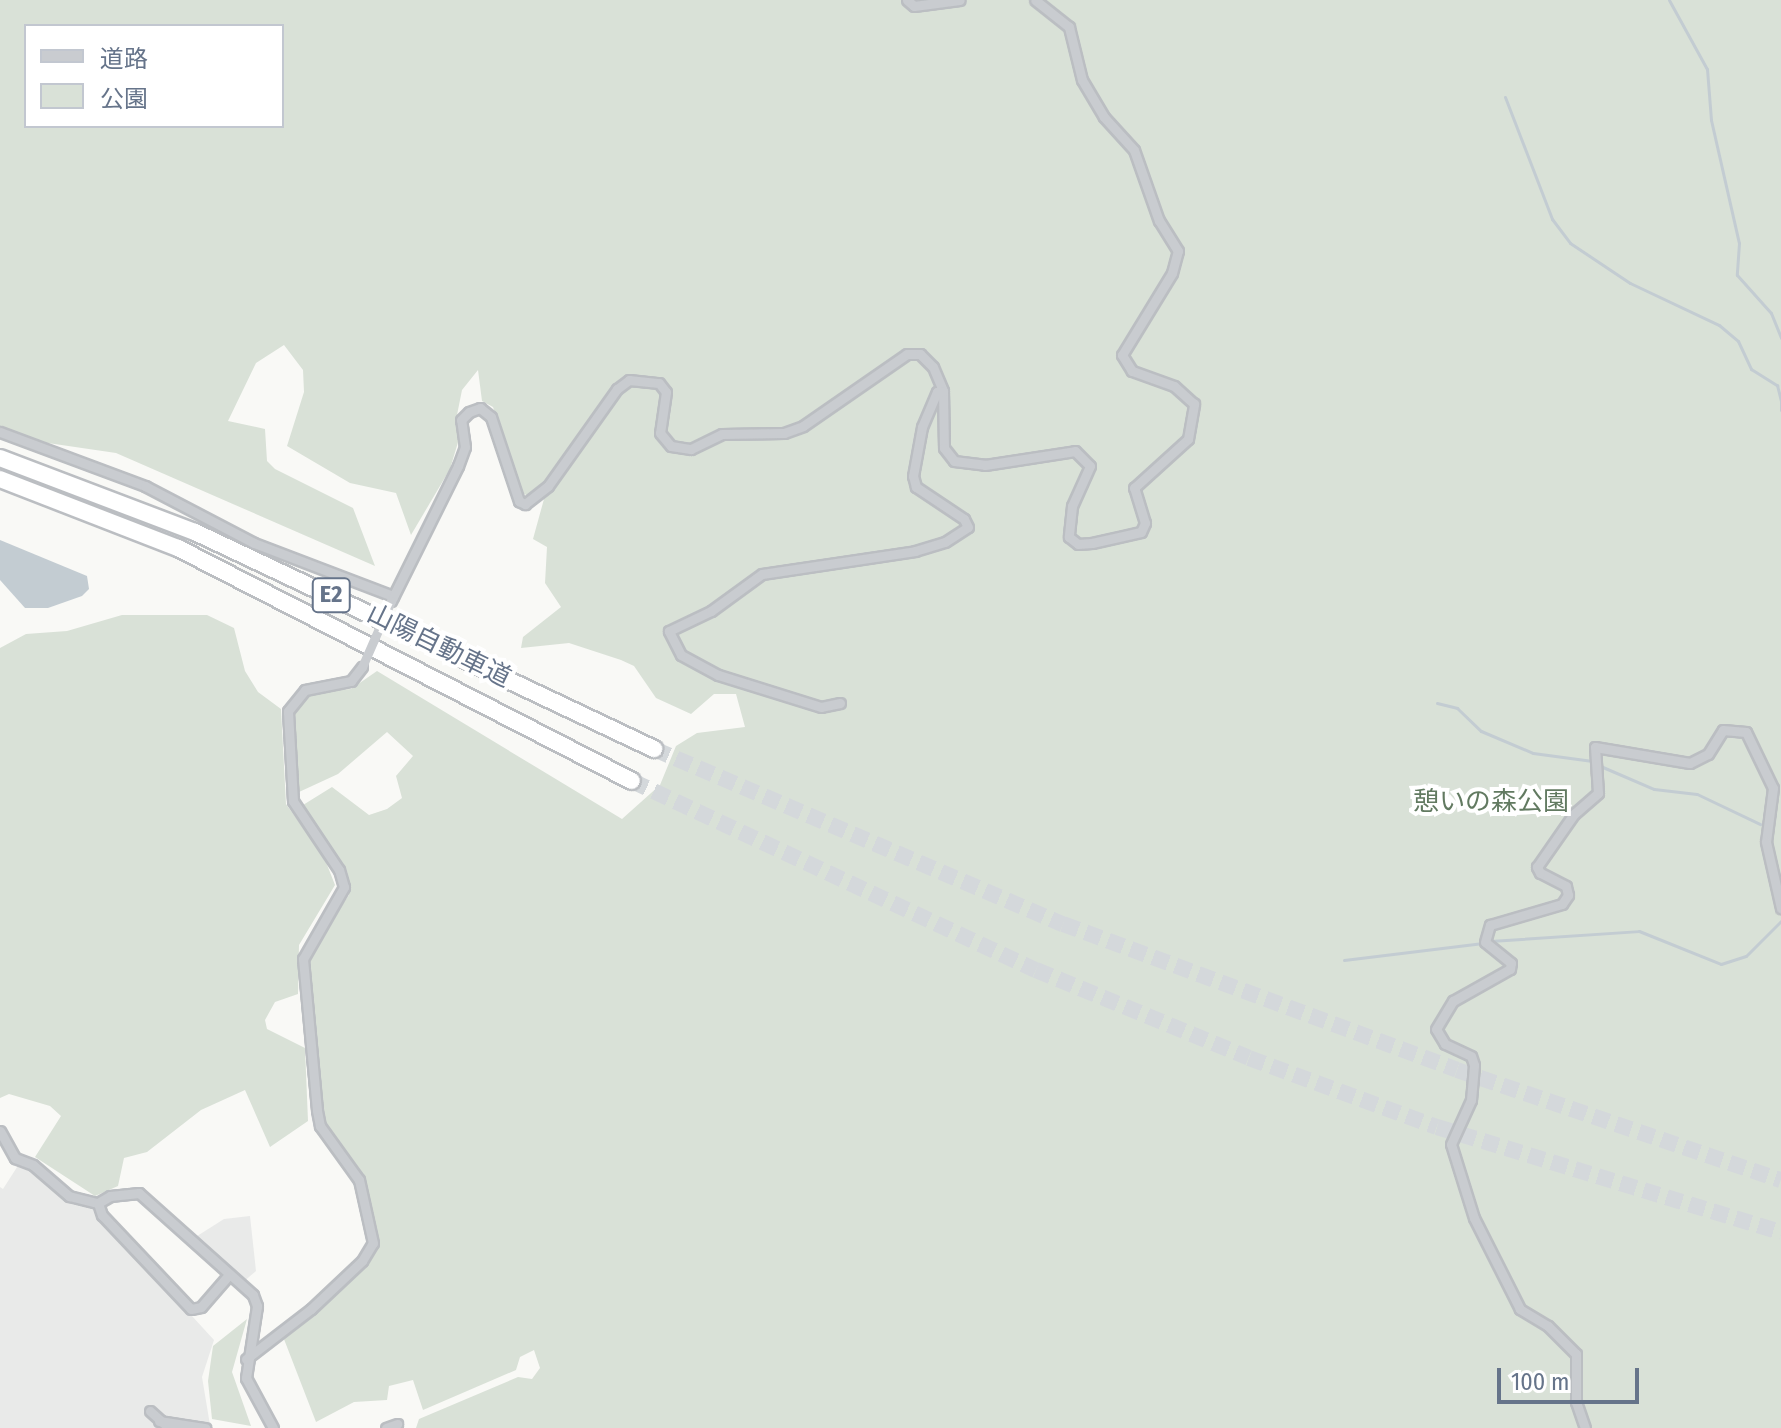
<!DOCTYPE html>
<meta charset="utf-8">
<style>
body{margin:0}
#map{position:relative;width:1781px;height:1428px;overflow:hidden;background:#f9f9f6;font-family:"Fira Sans Condensed","Noto Sans JP",sans-serif}
div>[style]{position:absolute}
[style*='--x']{left:calc(var(--x)*1px);top:calc(var(--y)*1px);width:calc(var(--w)*1px);rotate:calc(var(--a)*1deg)}
.built>*{inset:0;background:#e9eae9}
.green>*{inset:0;background:#d9e1d7}
.water>*{inset:0;background:#c3ccd2}
.stream>*{height:3px;margin:-1.5px;padding:0 1.5px;transform-origin:1.5px;border-radius:1.5px;background:#c3ccd2}
.motorway-tunnel>*{height:16px;margin-top:-8px;transform-origin:0;background:repeating-linear-gradient(90deg,#d4d8db 0 16px,transparent 0 24px)}
.roads{filter:drop-shadow(2px 0 #bbbec2) drop-shadow(-2px 0 #bbbec2) drop-shadow(0 2px #bbbec2) drop-shadow(0 -2px #bbbec2)}
.minor>*{height:9px;margin:-4.5px;padding:0 4.5px;transform-origin:4.5px;border-radius:4.5px;background:#c9ccd0}
.motorway>*{height:16px;margin:-8px;padding:0 8px;transform-origin:8px;border-radius:8px;background:#fff}
.minor-bridge>*{height:9px;margin:-4.5px;padding:0 4.5px;transform-origin:4.5px;border-radius:4.5px;background:#c9ccd0}
span{translate:-50% -50%;white-space:nowrap;text-align:center;line-height:1.15;-webkit-text-stroke:8px #fff;paint-order:stroke}
.shield-label span{padding:2px 6px;background:#fff;border:2px solid;border-radius:6px;-webkit-text-stroke-width:0}
.shield-label{font-size:24px;color:#66748a;font-weight:700}
.street-label{font-size:26px;color:#66748a}
.park-label{font-size:26px;color:#627a61}
.legend{position:absolute;left:24px;top:24px;width:260px;height:104px;box-sizing:border-box;background:#fff;border:2px solid #c2c7d0;margin:0;padding:10px 14px;list-style:none;font-size:24px;color:#66748a}
.legend li{display:flex;align-items:center;gap:16px;height:40px}
.legend b{width:40px;border:2px solid #c2c7d0}
.scale{position:absolute;left:1497px;top:1368px;width:142px;height:36px;box-sizing:border-box;border:4px solid #66748a;border-top:0;padding-left:10px;font-size:24px;line-height:28px;white-space:nowrap;color:#66748a;-webkit-text-stroke:6px #fff;paint-order:stroke}
</style>
<div id="map">
<div class="built">
<div style="clip-path:polygon(19px 1164px,72px 1204px,92px 1207px,214px 1340px,202px 1377px,210px 1425px,183px 1418px,173px 1428px,0 1428px,0 1187px,3px 1189px)"></div>
<div style="clip-path:polygon(250px 1216px,256px 1271px,242px 1283px,194px 1238px,224px 1219px)"></div>
</div>
<div class="green">
<div style="clip-path:polygon(evenodd,0 0,1781px 0,1781px 1428px,416px 1428px,419px 1419px,518px 1377px,532px 1379px,540px 1368px,534px 1350px,520px 1357px,516px 1370px,423px 1410px,413px 1380px,389px 1386px,387px 1400px,354px 1402px,316px 1422px,282px 1334px,380px 1243px,367px 1186px,323px 1121px,308px 965px,311px 950px,349px 895px,347px 871px,303px 805px,332px 787px,369px 815px,387px 809px,402px 798px,396px 776px,413px 756px,387px 732px,338px 774px,299px 792px,295px 714px,299px 702px,317px 692px,351px 689px,377px 671px,622px 819px,660px 785px,676px 746px,697px 733px,745px 727px,736px 694px,714px 694px,691px 714px,656px 698px,634px 666px,621px 660px,569px 643px,521px 648px,523px 637px,561px 607px,545px 583px,547px 547px,533px 539px,544px 499px,523px 494px,493px 407px,482px 401px,478px 370px,462px 390px,456px 420px,459px 439px,450px 469px,411px 535px,396px 493px,350px 483px,287px 446px,304px 392px,303px 370px,284px 345px,256px 363px,228px 421px,265px 429px,267px 461px,275px 469px,353px 508px,375px 566px,116px 453px,41px 442px,0 427px,0 0,26px 26px,282px 26px,282px 126px,26px 126px,26px 26px)"></div>
<div style="clip-path:polygon(122px 615px,207px 615px,234px 628px,245px 671px,258px 692px,281px 709px,286px 804px,324px 857px,335px 885px,299px 945px,298px 994px,275px 1002px,265px 1020px,267px 1029px,305px 1048px,308px 1121px,270px 1147px,245px 1090px,201px 1110px,147px 1152px,124px 1158px,118px 1186px,95px 1196px,35px 1157px,61px 1116px,50px 1106px,9px 1094px,0 1098px,0 648px,26px 634px,67px 631px)"></div>
<div style="clip-path:polygon(247px 1319px,232px 1372px,251px 1426px,212px 1419px,208px 1381px,213px 1346px)"></div>
</div>
<div class="water">
<div style="clip-path:polygon(0 540px,87px 576px,89px 589px,82px 596px,48px 608px,25px 608px,0 580px)"></div>
</div>
<div class="stream">
<div style="--x:1669;--y:0;--w:79;--a:61.2"></div>
<div style="--x:1707;--y:69;--w:51;--a:85.5"></div>
<div style="--x:1711;--y:120;--w:126;--a:77.2"></div>
<div style="--x:1739;--y:243;--w:32;--a:94"></div>
<div style="--x:1737;--y:275;--w:51;--a:48.2"></div>
<div style="--x:1771;--y:313;--w:27;--a:68"></div>
<div style="--x:1505;--y:97;--w:131;--a:68.9"></div>
<div style="--x:1552;--y:219;--w:30;--a:53"></div>
<div style="--x:1570;--y:243;--w:72;--a:33.7"></div>
<div style="--x:1630;--y:283;--w:98;--a:25.3"></div>
<div style="--x:1719;--y:325;--w:25;--a:40"></div>
<div style="--x:1738;--y:341;--w:31;--a:65"></div>
<div style="--x:1751;--y:369;--w:31;--a:32"></div>
<div style="--x:1777;--y:385;--w:16;--a:76"></div>
<div style="--x:1781;--y:401;--w:9;--a:90"></div>
<div style="--x:1437;--y:703;--w:21;--a:14"></div>
<div style="--x:1457;--y:708;--w:33;--a:44"></div>
<div style="--x:1481;--y:731;--w:56;--a:22.9"></div>
<div style="--x:1533;--y:753;--w:60;--a:7.7"></div>
<div style="--x:1598;--y:765;--w:61;--a:23.2"></div>
<div style="--x:1654;--y:789;--w:43;--a:6.6"></div>
<div style="--x:1697;--y:794;--w:70;--a:25.5"></div>
<div style="--x:1490;--y:941;--w:149;--a:-3.8"></div>
<div style="--x:1639;--y:931;--w:88;--a:21.9"></div>
<div style="--x:1721;--y:964;--w:26;--a:-18"></div>
<div style="--x:1746;--y:956;--w:49;--a:-45"></div>
<div style="--x:1344;--y:960;--w:140;--a:-7"></div>
</div>
<div class="motorway-tunnel">
<div style="--x:654;--y:749;--w:445;--a:23.2"></div>
<div style="--x:1063;--y:924;--w:420;--a:20.3"></div>
<div style="--x:1457;--y:1070;--w:342;--a:18.8"></div>
<div style="--x:632;--y:781;--w:446;--a:25.1"></div>
<div style="--x:1036;--y:970;--w:230;--a:22.4"></div>
<div style="--x:1249;--y:1058;--w:200;--a:20.2"></div>
<div style="--x:1437;--y:1127;--w:360;--a:17"></div>
</div>
<div class="roads">
<div class="minor">
<div style="--x:907;--y:0;--w:9;--a:41"></div>
<div style="--x:914;--y:6;--w:46;--a:-7.4"></div>
<div style="--x:0;--y:432;--w:155;--a:20.4"></div>
<div style="--x:145;--y:486;--w:123;--a:27.6"></div>
<div style="--x:254;--y:543;--w:149;--a:20.9"></div>
<div style="--x:391;--y:601;--w:151;--a:-63.6"></div>
<div style="--x:458;--y:466;--w:20;--a:-70"></div>
<div style="--x:465;--y:447;--w:27;--a:-98"></div>
<div style="--x:461;--y:420;--w:11;--a:-45"></div>
<div style="--x:469;--y:412;--w:12;--a:-20"></div>
<div style="--x:480;--y:408;--w:14;--a:39"></div>
<div style="--x:491;--y:417;--w:89;--a:71.6"></div>
<div style="--x:519;--y:501;--w:7;--a:27"></div>
<div style="--x:525;--y:504;--w:29;--a:-38"></div>
<div style="--x:548;--y:486;--w:119;--a:-54.6"></div>
<div style="--x:617;--y:389;--w:15;--a:-37"></div>
<div style="--x:629;--y:380;--w:30;--a:6"></div>
<div style="--x:659;--y:383;--w:11;--a:52"></div>
<div style="--x:666;--y:392;--w:41;--a:98.3"></div>
<div style="--x:660;--y:433;--w:17;--a:50"></div>
<div style="--x:671;--y:446;--w:20;--a:9"></div>
<div style="--x:691;--y:449;--w:34;--a:-26"></div>
<div style="--x:722;--y:434;--w:62;--a:-0.9"></div>
<div style="--x:784;--y:433;--w:20;--a:-20"></div>
<div style="--x:803;--y:426;--w:126;--a:-34.7"></div>
<div style="--x:907;--y:354;--w:13;--a:0"></div>
<div style="--x:920;--y:354;--w:18;--a:45"></div>
<div style="--x:933;--y:367;--w:26;--a:67"></div>
<div style="--x:943;--y:391;--w:57;--a:89"></div>
<div style="--x:944;--y:448;--w:16;--a:52"></div>
<div style="--x:954;--y:461;--w:31;--a:7"></div>
<div style="--x:985;--y:465;--w:91;--a:-8.8"></div>
<div style="--x:1075;--y:451;--w:21;--a:45"></div>
<div style="--x:1090;--y:466;--w:44;--a:114.2"></div>
<div style="--x:1072;--y:506;--w:31;--a:96"></div>
<div style="--x:1069;--y:537;--w:11;--a:38"></div>
<div style="--x:1078;--y:544;--w:14;--a:-4"></div>
<div style="--x:1092;--y:543;--w:50;--a:-12.7"></div>
<div style="--x:1141;--y:532;--w:10;--a:-66"></div>
<div style="--x:1145;--y:523;--w:37;--a:-107"></div>
<div style="--x:1134;--y:488;--w:73;--a:-42.2"></div>
<div style="--x:1188;--y:439;--w:36;--a:-80"></div>
<div style="--x:1194;--y:404;--w:27;--a:-138"></div>
<div style="--x:1174;--y:386;--w:45;--a:-160.3"></div>
<div style="--x:1132;--y:371;--w:19;--a:-122"></div>
<div style="--x:1122;--y:355;--w:96;--a:-58.6"></div>
<div style="--x:1172;--y:273;--w:23;--a:-75"></div>
<div style="--x:1178;--y:251;--w:36;--a:-122"></div>
<div style="--x:1159;--y:221;--w:75;--a:-109.4"></div>
<div style="--x:1134;--y:150;--w:45;--a:-132.3"></div>
<div style="--x:1104;--y:117;--w:43;--a:-120.7"></div>
<div style="--x:1082;--y:80;--w:55;--a:-103.8"></div>
<div style="--x:1069;--y:27;--w:43;--a:-141.5"></div>
<div style="--x:840;--y:703;--w:19;--a:168"></div>
<div style="--x:821;--y:707;--w:108;--a:-162.7"></div>
<div style="--x:718;--y:675;--w:42;--a:-151.6"></div>
<div style="--x:681;--y:655;--w:27;--a:-117"></div>
<div style="--x:669;--y:631;--w:47;--a:-25.5"></div>
<div style="--x:711;--y:611;--w:63;--a:-36"></div>
<div style="--x:762;--y:574;--w:155;--a:-8.5"></div>
<div style="--x:915;--y:551;--w:31;--a:-17"></div>
<div style="--x:945;--y:542;--w:27;--a:-33"></div>
<div style="--x:968;--y:527;--w:9;--a:-117"></div>
<div style="--x:964;--y:519;--w:58;--a:-146.3"></div>
<div style="--x:916;--y:487;--w:11;--a:-105"></div>
<div style="--x:913;--y:476;--w:50;--a:-79.6"></div>
<div style="--x:922;--y:427;--w:38;--a:-67"></div>
<div style="--x:937;--y:392;--w:6;--a:-9"></div>
<div style="--x:0;--y:1131;--w:31;--a:61"></div>
<div style="--x:15;--y:1158;--w:19;--a:21"></div>
<div style="--x:33;--y:1165;--w:48;--a:40.7"></div>
<div style="--x:69;--y:1196;--w:30;--a:14"></div>
<div style="--x:98;--y:1203;--w:14;--a:-30"></div>
<div style="--x:110;--y:1196;--w:29;--a:-6"></div>
<div style="--x:139;--y:1193;--w:153;--a:41.8"></div>
<div style="--x:253;--y:1295;--w:12;--a:70"></div>
<div style="--x:257;--y:1306;--w:73;--a:98.7"></div>
<div style="--x:246;--y:1378;--w:57;--a:61.6"></div>
<div style="--x:98;--y:1203;--w:13;--a:72"></div>
<div style="--x:102;--y:1215;--w:129;--a:46.6"></div>
<div style="--x:191;--y:1309;--w:10;--a:-11"></div>
<div style="--x:201;--y:1307;--w:40;--a:-49"></div>
<div style="--x:246;--y:1359;--w:82;--a:-37.6"></div>
<div style="--x:311;--y:1309;--w:70;--a:-43.3"></div>
<div style="--x:362;--y:1261;--w:21;--a:-59"></div>
<div style="--x:373;--y:1243;--w:65;--a:-102.5"></div>
<div style="--x:359;--y:1180;--w:67;--a:-125.8"></div>
<div style="--x:320;--y:1126;--w:16;--a:-101"></div>
<div style="--x:317;--y:1110;--w:152;--a:-95.3"></div>
<div style="--x:303;--y:959;--w:83;--a:-60.3"></div>
<div style="--x:344;--y:887;--w:18;--a:-106"></div>
<div style="--x:339;--y:870;--w:83;--a:-123.7"></div>
<div style="--x:293;--y:801;--w:90;--a:-93.2"></div>
<div style="--x:288;--y:711;--w:27;--a:-51"></div>
<div style="--x:305;--y:690;--w:47;--a:-11.1"></div>
<div style="--x:351;--y:681;--w:18;--a:-52"></div>
<div style="--x:150;--y:1411;--w:25;--a:42"></div>
<div style="--x:159;--y:1421;--w:47;--a:8.7"></div>
<div style="--x:386;--y:1428;--w:12;--a:-20"></div>
<div style="--x:1585;--y:1428;--w:28;--a:-109"></div>
<div style="--x:1576;--y:1402;--w:48;--a:-90"></div>
<div style="--x:1576;--y:1354;--w:40;--a:-135"></div>
<div style="--x:1548;--y:1326;--w:33;--a:-149"></div>
<div style="--x:1520;--y:1309;--w:102;--a:-116.8"></div>
<div style="--x:1474;--y:1218;--w:77;--a:-107.3"></div>
<div style="--x:1451;--y:1144;--w:48;--a:-65.6"></div>
<div style="--x:1471;--y:1100;--w:35;--a:-85"></div>
<div style="--x:1474;--y:1065;--w:9;--a:-108"></div>
<div style="--x:1471;--y:1056;--w:29;--a:-155"></div>
<div style="--x:1445;--y:1044;--w:17;--a:-121"></div>
<div style="--x:1436;--y:1029;--w:33;--a:-59"></div>
<div style="--x:1453;--y:1001;--w:65;--a:-29.3"></div>
<div style="--x:1510;--y:969;--w:6;--a:-81"></div>
<div style="--x:1511;--y:963;--w:33;--a:-141"></div>
<div style="--x:1485;--y:942;--w:18;--a:-74"></div>
<div style="--x:1490;--y:925;--w:75;--a:-16.3"></div>
<div style="--x:1562;--y:904;--w:11;--a:-56"></div>
<div style="--x:1568;--y:895;--w:9;--a:-103"></div>
<div style="--x:1566;--y:886;--w:29;--a:-153"></div>
<div style="--x:1540;--y:873;--w:7;--a:-117"></div>
<div style="--x:1537;--y:867;--w:65;--a:-55.1"></div>
<div style="--x:1574;--y:814;--w:32;--a:-41"></div>
<div style="--x:1598;--y:793;--w:46;--a:-93.7"></div>
<div style="--x:1595;--y:747;--w:96;--a:9.6"></div>
<div style="--x:1690;--y:763;--w:20;--a:-27"></div>
<div style="--x:1708;--y:754;--w:28;--a:-58"></div>
<div style="--x:1723;--y:730;--w:23;--a:5"></div>
<div style="--x:1746;--y:732;--w:62;--a:64.3"></div>
<div style="--x:1773;--y:788;--w:54;--a:97.4"></div>
<div style="--x:1766;--y:842;--w:68;--a:77.2"></div>
</div>
<div class="motorway">
<div style="--x:0;--y:458;--w:209;--a:20.8"></div>
<div style="--x:195;--y:532;--w:508;--a:25.3"></div>
<div style="--x:0;--y:479;--w:191;--a:21.2"></div>
<div style="--x:178;--y:548;--w:510;--a:27.17"></div>
</div>
</div>
<div class="minor-bridge">
<div style="--x:362;--y:667;--w:72;--a:-66.3"></div>
</div>
<div class="shield-label">
<span style="left:331px;top:595px">E2</span>
</div>
<div class="street-label">
<span style="left:439px;top:646px;rotate:26deg">山陽自動車道</span>
</div>
<div class="park-label">
<span style="left:1491px;top:802px">憩いの森公園</span>
</div>
<ul class="legend">
<li><b style="height:10px;background:#c9ccd0"></b>道路</li>
<li><b style="height:22px;background:#d9e1d7"></b>公園</li>
</ul>
<div class="scale">100 m</div>
</div>
